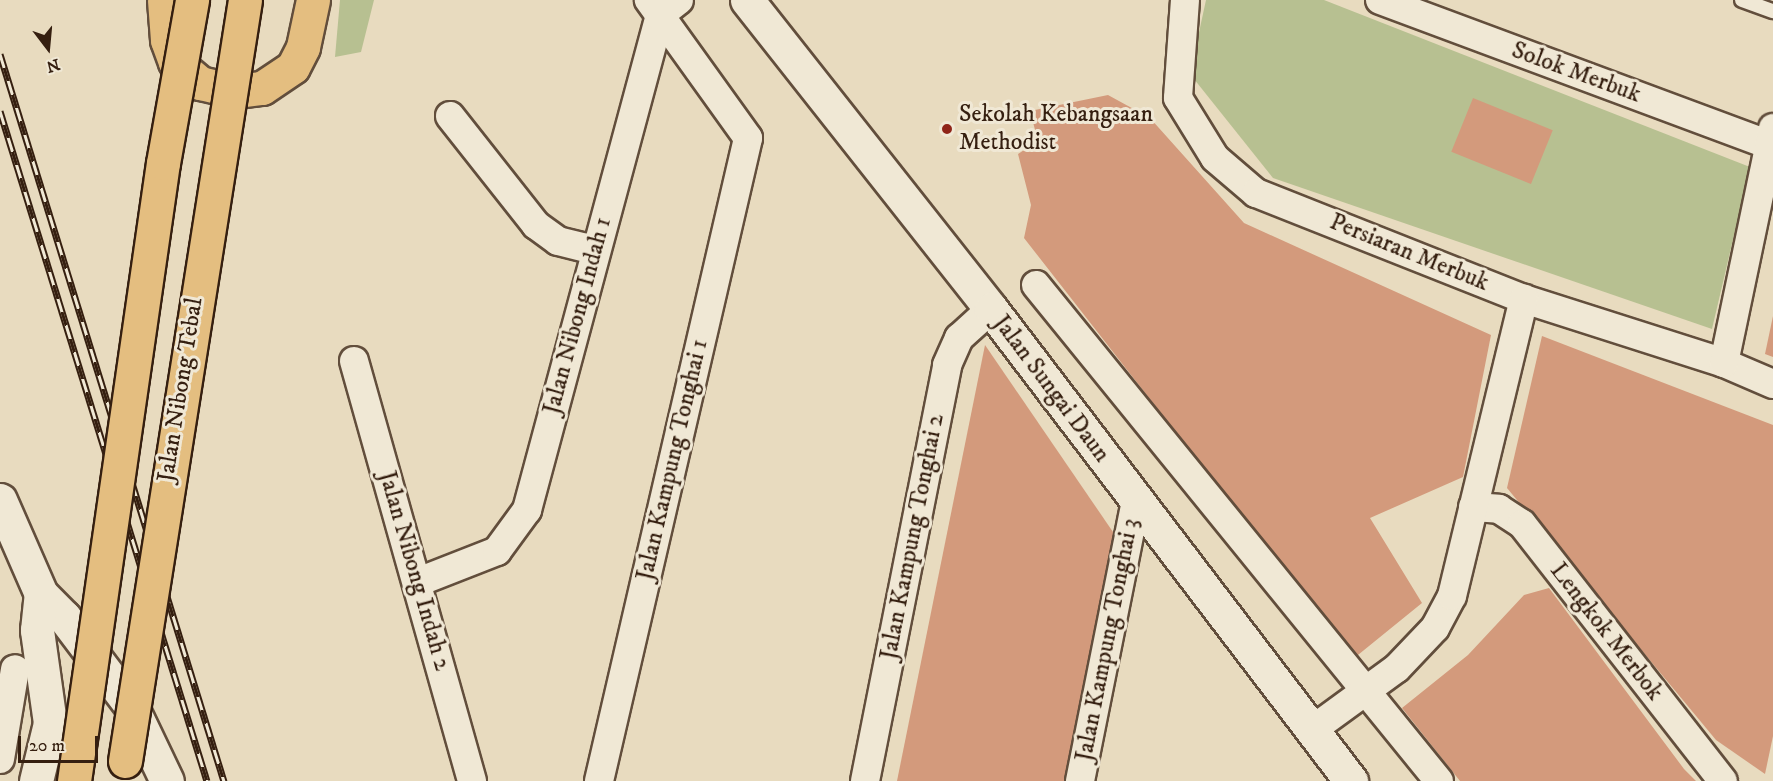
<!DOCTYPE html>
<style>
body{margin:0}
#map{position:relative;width:1773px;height:781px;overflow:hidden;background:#e8dbbf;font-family:"IM FELL DW Pica",serif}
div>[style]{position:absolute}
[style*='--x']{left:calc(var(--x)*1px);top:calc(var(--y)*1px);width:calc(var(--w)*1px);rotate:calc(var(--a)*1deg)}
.green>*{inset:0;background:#b7c091}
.building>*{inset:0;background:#d39a7c;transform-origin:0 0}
.roads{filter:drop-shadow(2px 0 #624e3c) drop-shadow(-2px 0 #624e3c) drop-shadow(0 2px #624e3c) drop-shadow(0 -2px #624e3c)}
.lane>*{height:14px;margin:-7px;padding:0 7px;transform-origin:7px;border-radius:7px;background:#f0e8d5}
.street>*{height:28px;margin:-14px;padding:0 14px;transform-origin:14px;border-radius:14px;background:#f0e8d5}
.secondary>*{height:33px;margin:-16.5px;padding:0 16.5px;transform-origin:16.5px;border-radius:16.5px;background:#f0e8d5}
.highway>*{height:33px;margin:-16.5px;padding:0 16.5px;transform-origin:16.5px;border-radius:16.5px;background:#e4be80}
.rail>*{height:7px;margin-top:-3.5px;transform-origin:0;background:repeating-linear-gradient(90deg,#f0e8d5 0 14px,#351f10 0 28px);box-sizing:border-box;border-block:2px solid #351f10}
.bridges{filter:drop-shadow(2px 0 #351f10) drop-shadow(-2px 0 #351f10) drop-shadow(0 2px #351f10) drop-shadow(0 -2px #351f10)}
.highway-bridge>*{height:33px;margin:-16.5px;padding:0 16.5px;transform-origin:16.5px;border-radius:16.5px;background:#e4be80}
.dots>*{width:16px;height:16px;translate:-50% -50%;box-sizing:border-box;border:3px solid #f0e8d5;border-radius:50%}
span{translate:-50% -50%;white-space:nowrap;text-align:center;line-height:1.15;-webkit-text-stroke:6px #f0e8d5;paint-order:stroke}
.street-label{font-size:24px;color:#351f10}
.poi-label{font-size:24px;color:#351f10}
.left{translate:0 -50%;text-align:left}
.north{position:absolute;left:18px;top:18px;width:60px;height:60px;-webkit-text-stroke:4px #f0e8d5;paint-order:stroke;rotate:164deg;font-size:16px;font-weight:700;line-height:24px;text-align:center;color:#351f10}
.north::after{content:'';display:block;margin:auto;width:21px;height:27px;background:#351f10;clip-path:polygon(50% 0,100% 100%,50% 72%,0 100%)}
.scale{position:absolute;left:18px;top:736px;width:80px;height:27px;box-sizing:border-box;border:3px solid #351f10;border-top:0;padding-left:8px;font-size:18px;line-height:21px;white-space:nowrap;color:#351f10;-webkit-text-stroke:4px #f0e8d5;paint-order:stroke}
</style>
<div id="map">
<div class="green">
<div style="clip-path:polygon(340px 0,374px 0,361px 52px,335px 57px)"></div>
<div style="clip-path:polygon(1206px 0,1324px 0,1750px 167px,1712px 329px,1273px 178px,1190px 74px)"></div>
</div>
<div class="building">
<div style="clip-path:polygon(1108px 95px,1150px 118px,1244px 223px,1491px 335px,1463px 477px,1370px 518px,1422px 603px,1353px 659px,1024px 238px,1031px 205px,1018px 154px,1038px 141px,1030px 111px)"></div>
<div style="left:1473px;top:98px;width:86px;height:58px;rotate:22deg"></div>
<div style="clip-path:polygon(1773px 316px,1773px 357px,1765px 354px)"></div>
<div style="clip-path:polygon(1542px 336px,1773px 425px,1773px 736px,1765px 774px,1716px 740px,1507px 488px)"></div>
<div style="clip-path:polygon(985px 345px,1126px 551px,1073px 781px,897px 781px)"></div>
<div style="clip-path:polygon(1549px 588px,1684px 769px,1696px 781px,1460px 781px,1402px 708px,1468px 655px,1524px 595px)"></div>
</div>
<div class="roads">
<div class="lane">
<div style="--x:1742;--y:0;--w:33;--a:20"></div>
</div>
<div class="street">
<div style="--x:1185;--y:0;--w:98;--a:94.1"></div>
<div style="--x:1178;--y:98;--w:70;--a:58.3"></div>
<div style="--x:1215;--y:158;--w:54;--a:40.5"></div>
<div style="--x:1256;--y:193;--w:288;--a:21.6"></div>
<div style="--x:1524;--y:299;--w:210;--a:17.7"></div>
<div style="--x:1724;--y:363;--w:53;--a:23.2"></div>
<div style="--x:1380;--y:0;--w:419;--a:20.4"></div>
<div style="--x:450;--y:116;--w:139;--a:51.7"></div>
<div style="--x:536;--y:225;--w:27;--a:36"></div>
<div style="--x:558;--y:241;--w:38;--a:14"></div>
<div style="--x:1036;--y:285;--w:639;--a:50.91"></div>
<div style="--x:354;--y:361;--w:436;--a:74.3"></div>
<div style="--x:1724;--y:363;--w:240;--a:-78.2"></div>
<div style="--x:1473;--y:507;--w:26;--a:4"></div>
<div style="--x:1499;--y:509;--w:27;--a:33"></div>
<div style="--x:1522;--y:524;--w:326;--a:52"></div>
<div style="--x:418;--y:582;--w:85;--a:-21.4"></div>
<div style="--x:497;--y:551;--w:51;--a:-53.8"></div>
<div style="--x:527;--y:510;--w:513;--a:-74.96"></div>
<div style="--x:660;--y:15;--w:24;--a:-38"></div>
<div style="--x:1312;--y:730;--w:105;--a:-36.1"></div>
<div style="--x:1397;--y:668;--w:55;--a:-46.5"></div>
<div style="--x:1435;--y:628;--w:36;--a:-62"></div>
<div style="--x:1452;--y:596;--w:306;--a:-76.4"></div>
<div style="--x:0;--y:759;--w:91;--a:-80.5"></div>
<div style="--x:599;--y:781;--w:660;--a:-76.95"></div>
<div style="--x:748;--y:138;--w:170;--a:-125.7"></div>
<div style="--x:865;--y:781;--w:424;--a:-78.8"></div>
<div style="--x:947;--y:365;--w:30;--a:-66"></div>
<div style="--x:959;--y:338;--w:43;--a:-42.2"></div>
<div style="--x:1080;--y:781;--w:287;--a:-78.7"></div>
</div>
<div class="secondary">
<div style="--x:747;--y:0;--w:394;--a:51.7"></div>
<div style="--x:991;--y:309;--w:594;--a:52.67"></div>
<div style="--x:0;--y:500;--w:103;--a:66.4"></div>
<div style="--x:41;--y:594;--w:33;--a:45"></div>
<div style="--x:64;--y:617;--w:111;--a:53"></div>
<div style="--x:131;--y:706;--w:83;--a:64.4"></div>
<div style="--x:36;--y:781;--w:60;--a:-76.4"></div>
<div style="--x:50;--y:723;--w:94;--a:-98"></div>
<div style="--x:37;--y:630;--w:36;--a:-84"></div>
</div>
<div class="highway">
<div style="--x:164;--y:0;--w:40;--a:85.7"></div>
<div style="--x:167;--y:40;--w:23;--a:70"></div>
<div style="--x:175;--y:62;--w:33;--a:40"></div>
<div style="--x:200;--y:83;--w:37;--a:13"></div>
<div style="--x:236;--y:91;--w:26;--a:-7"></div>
<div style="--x:262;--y:88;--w:37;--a:-34"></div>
<div style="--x:293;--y:67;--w:22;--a:-63"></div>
<div style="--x:303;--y:47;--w:48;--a:-78"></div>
</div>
</div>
<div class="rail">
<div style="--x:0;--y:54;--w:761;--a:72.88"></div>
<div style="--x:0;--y:111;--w:701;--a:72.83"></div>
</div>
<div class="bridges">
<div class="highway-bridge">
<div style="--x:125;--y:761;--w:770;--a:-81.04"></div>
<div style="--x:74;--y:781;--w:624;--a:-81.81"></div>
<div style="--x:163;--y:163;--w:166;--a:-79.9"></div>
</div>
</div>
<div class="dots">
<div style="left:947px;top:129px;background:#8f2418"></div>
</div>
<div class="street-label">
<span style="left:1576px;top:73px;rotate:20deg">Solok Merbuk</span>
<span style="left:1409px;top:253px;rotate:22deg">Persiaran Merbuk</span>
<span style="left:578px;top:316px;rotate:-75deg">Jalan Nibong Indah 1</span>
<span style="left:1051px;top:389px;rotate:53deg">Jalan Sungai Daun</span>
<span style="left:181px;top:390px;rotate:-81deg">Jalan Nibong Tebal</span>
<span style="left:673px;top:460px;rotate:-77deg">Jalan Kampung Tonghai 1</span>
<span style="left:913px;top:537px;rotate:-79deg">Jalan Kampung Tonghai 2</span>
<span style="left:414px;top:571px;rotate:74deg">Jalan Nibong Indah 2</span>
<span style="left:1606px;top:632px;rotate:52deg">Lengkok Merbok</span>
<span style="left:1108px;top:640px;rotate:-79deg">Jalan Kampung Tonghai 3</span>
</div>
<div class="poi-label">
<span class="left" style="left:959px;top:129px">Sekolah Kebangsaan<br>Methodist</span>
</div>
<div class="north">N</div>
<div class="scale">20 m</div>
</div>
